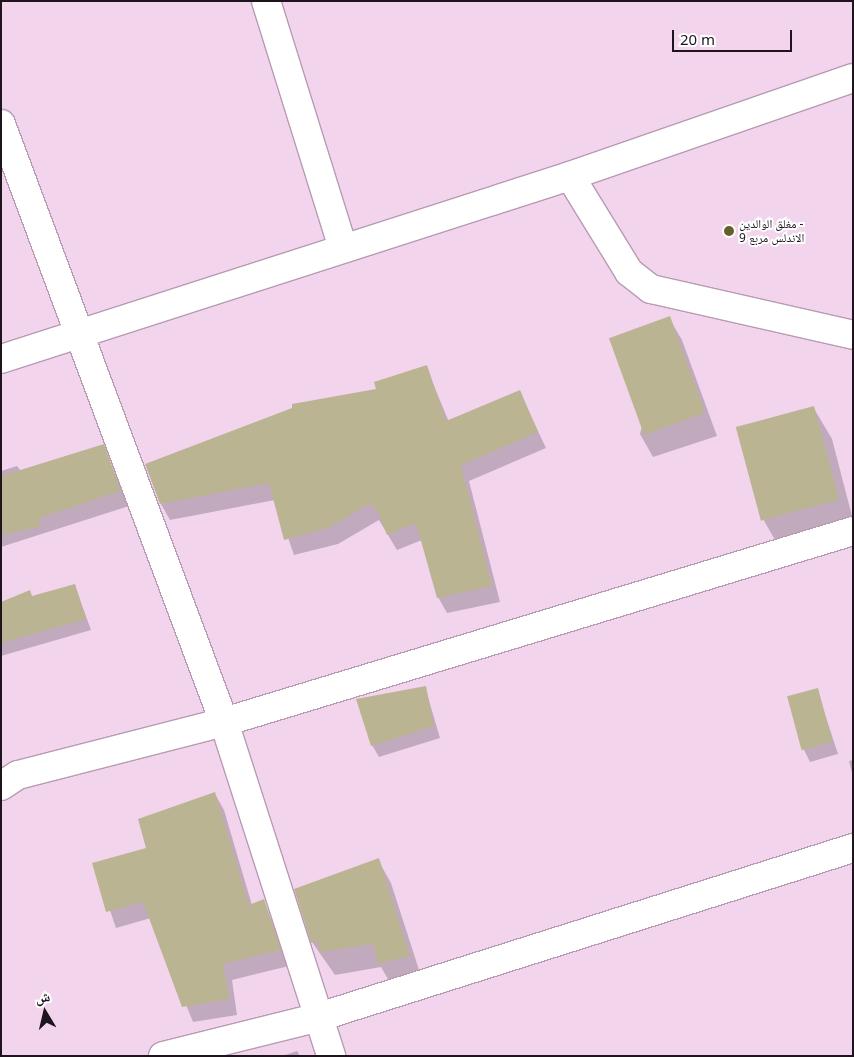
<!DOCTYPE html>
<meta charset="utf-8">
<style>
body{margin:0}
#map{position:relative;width:854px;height:1057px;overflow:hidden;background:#f2d5ed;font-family:"Noto Sans","Noto Naskh Arabic",sans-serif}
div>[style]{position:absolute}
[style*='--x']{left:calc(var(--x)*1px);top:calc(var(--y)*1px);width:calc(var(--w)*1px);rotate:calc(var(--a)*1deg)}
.shadow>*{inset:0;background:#0003}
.building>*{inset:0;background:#bbb493;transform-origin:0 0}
.roads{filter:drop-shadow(1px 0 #b79bb2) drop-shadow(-1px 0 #b79bb2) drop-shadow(0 1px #b79bb2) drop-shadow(0 -1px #b79bb2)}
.minor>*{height:28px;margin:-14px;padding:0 14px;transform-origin:14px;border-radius:14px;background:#fff}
.tertiary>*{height:28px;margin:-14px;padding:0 14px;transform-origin:14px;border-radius:14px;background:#fff}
.dots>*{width:14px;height:14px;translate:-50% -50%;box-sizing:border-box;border:2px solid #fff;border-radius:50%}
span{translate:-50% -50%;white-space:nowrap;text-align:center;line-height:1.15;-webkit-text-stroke:4px #fff;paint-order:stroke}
.poi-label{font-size:12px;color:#1e141d}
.left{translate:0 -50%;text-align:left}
.frame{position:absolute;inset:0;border:2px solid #1e141d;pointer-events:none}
.north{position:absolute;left:20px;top:987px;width:50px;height:50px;-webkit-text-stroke:4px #fff;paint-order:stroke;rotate:351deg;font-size:14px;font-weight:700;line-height:20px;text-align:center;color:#1e141d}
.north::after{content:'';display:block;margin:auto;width:18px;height:22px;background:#1e141d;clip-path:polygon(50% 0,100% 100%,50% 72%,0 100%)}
.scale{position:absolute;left:672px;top:30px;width:120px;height:22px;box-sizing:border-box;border:2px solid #1e141d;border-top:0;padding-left:6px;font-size:15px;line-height:18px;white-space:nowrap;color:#1e141d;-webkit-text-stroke:4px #fff;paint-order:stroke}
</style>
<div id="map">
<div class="shadow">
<div style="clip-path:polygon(669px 318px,682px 340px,717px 436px,653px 457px,640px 434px)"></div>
<div style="clip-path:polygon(426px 367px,449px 422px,519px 391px,546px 448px,469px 481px,500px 602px,447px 613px,438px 597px,422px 540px,397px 550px,379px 520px,338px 544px,294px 555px,275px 500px,170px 520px,161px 504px)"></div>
<div style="clip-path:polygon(813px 407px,832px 439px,853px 520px,782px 552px,763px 519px)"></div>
<div style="clip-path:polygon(103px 446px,129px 506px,1px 547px,1px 471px,17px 466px,21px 471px)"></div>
<div style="clip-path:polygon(75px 586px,91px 630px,1px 656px,1px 604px)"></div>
<div style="clip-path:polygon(425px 687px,440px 738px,379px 757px,372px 745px)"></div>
<div style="clip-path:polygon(817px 690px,838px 754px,810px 762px,804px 750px)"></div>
<div style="clip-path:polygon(853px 760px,853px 777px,849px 761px)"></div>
<div style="clip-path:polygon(215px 794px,224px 810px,252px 905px,264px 901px,289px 966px,232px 980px,237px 1015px,193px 1022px,151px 918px,116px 928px,94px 864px,147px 849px)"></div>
<div style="clip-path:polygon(378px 860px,391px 883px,422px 979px,392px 986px,381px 967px,335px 975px,312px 942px)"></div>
<div style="clip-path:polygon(297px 1051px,300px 1056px,282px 1056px)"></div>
</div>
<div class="building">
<div style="left:670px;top:316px;width:103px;height:65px;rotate:70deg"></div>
<div style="clip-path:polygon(427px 365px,446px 421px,520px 390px,538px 432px,461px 465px,492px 586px,437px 598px,416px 523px,387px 535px,377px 510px,369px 504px,328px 528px,284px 540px,269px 483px,160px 504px,145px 464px,292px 408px,292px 404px,376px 389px,374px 382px)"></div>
<div style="left:814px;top:406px;width:97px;height:81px;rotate:75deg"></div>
<div style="clip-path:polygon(104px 444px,121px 491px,39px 518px,40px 527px,1px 535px,1px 476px)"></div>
<div style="clip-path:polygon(75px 584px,86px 619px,1px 643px,1px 602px,30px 590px,32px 596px)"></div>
<div style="clip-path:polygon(426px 686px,434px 726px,371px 746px,356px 699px)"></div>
<div style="left:818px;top:688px;width:56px;height:32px;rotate:75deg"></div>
<div style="clip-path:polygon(215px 792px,249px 905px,264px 899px,281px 950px,223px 964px,229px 999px,182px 1007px,143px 902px,106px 912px,92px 863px,146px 848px,138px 819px)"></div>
<div style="clip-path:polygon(379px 858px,410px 956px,378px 964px,373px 944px,320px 952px,317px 941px,311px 943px,294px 889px)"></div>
</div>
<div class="roads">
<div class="minor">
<div style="--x:266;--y:1;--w:259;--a:72.7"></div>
<div style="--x:1;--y:124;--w:638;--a:69.55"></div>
<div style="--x:224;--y:722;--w:351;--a:72.2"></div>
<div style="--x:570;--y:176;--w:113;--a:58.4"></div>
<div style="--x:629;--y:272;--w:28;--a:38"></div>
<div style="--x:651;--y:289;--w:207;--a:12.8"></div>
<div style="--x:1;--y:786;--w:20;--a:-33"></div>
<div style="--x:18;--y:775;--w:213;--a:-14.4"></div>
<div style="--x:224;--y:722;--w:657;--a:-16.89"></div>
<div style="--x:163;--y:1056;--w:161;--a:-14"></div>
<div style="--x:319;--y:1017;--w:560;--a:-17.56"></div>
</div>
<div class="tertiary">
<div style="--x:1;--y:359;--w:598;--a:-17.83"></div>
<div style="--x:570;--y:176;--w:299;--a:-19.1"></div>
</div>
</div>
<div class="dots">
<div style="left:729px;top:231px;background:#695d2a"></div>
</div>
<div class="poi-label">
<span class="left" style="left:739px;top:231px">مغلق الوالدين -<br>الاندلس مربع 9</span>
</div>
<div class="frame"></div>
<div class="north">ش</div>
<div class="scale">20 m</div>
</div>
